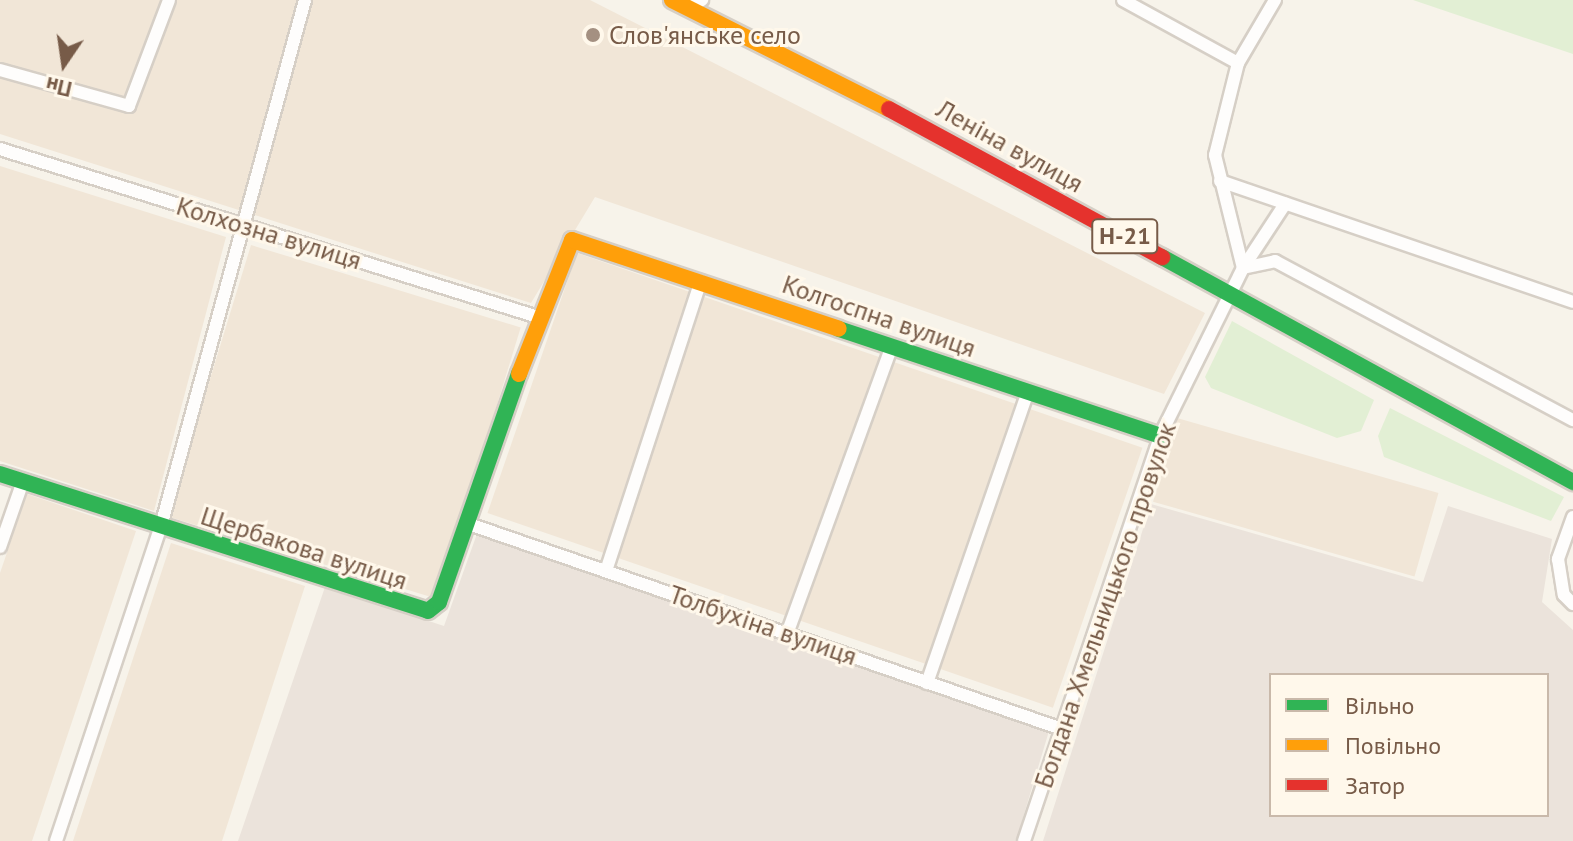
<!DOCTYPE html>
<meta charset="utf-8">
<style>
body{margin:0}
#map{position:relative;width:1573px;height:841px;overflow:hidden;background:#f7f3ea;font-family:"PT Sans",sans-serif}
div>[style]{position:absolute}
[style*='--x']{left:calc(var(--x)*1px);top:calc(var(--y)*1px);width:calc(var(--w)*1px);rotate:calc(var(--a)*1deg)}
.residential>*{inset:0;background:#f1e6d7;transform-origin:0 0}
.industrial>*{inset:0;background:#ebe3db}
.green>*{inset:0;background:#e2efd4}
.roads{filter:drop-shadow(2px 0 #d6cfc6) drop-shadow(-2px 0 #d6cfc6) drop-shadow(0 2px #d6cfc6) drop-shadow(0 -2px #d6cfc6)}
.street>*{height:12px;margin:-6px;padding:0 6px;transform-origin:6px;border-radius:6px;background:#fefdfc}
.fast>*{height:16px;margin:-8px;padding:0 8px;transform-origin:8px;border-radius:8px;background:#30b455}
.slow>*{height:16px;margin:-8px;padding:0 8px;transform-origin:8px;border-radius:8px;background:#ff9f0a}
.jam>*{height:16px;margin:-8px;padding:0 8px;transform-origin:8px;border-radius:8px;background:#e5322d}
.dots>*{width:22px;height:22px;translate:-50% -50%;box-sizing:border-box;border:4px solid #fff8eb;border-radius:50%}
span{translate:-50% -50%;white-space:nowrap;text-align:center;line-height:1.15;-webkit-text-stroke:6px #fff8eb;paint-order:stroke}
.shield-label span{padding:2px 6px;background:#fff8eb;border:2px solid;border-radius:6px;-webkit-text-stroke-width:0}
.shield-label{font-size:24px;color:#775b48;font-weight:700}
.poi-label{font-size:26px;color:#775b48}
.left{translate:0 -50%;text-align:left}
.street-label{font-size:26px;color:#775b48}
.legend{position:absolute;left:1269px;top:673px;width:280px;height:144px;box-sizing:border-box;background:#fff8eb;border:2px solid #c9b9aa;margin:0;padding:10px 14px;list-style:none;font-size:24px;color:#775b48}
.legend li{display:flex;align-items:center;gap:16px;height:40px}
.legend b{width:40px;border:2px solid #c9b9aa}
.north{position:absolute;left:24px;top:24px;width:80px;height:80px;-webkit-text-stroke:6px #fff8eb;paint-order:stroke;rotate:193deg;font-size:22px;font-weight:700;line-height:32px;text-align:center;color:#775b48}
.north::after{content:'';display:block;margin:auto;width:28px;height:36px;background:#775b48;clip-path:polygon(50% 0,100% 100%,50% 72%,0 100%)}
</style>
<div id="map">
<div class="residential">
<div style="clip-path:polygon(0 0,590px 0,1205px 313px,1164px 394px,595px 197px,531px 303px,0 134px)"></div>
<div style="clip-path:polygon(0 166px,226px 237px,154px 511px,0 461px)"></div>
<div style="left:251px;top:245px;width:282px;height:284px;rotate:17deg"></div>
<div style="left:577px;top:253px;width:598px;height:275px;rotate:19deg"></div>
<div style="left:1177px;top:418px;width:272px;height:87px;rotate:16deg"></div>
<div style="clip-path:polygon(27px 494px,136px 531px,32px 841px,0 841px,0 573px)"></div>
<div style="clip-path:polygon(171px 543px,305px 586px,222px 841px,73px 841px)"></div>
</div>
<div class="industrial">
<div style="clip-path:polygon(evenodd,1151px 504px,1423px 582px,1448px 506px,1552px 539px,1542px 602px,1573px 630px,1573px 841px,1043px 841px,1151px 504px,1547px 675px,1547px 815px,1271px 815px,1271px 675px,1547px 675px)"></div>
<div style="clip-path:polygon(478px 531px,1049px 731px,1016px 841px,238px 841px,325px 587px,444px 626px)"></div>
</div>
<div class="green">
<div style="clip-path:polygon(1413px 0,1573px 0,1573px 54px)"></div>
<div style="clip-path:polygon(1232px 321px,1374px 400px,1361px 431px,1337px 438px,1211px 388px,1205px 377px)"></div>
<div style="clip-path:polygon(1390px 408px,1564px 497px,1551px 521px,1384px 457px,1378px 436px)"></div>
</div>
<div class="roads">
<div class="street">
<div style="--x:1123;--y:0;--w:131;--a:28.7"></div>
<div style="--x:1275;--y:0;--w:73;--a:120.4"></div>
<div style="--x:1238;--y:63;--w:95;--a:104"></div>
<div style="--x:1215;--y:155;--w:116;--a:76.1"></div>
<div style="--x:1243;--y:268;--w:33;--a:-12"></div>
<div style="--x:1275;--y:261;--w:338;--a:28.1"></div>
<div style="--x:688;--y:9;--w:17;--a:-33"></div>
<div style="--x:0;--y:70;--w:134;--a:15.6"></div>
<div style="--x:129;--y:106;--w:113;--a:-69.3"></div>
<div style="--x:0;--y:149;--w:564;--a:17.34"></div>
<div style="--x:1220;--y:181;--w:373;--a:18.9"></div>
<div style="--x:1573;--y:517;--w:45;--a:109.7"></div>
<div style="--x:1558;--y:559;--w:36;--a:81"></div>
<div style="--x:1564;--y:595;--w:13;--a:45"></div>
<div style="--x:466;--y:523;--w:627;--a:19.07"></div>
<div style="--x:0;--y:547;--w:70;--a:-70.8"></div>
<div style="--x:606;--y:571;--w:305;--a:-71.9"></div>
<div style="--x:787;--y:634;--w:307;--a:-70"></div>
<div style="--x:927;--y:683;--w:309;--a:-70.9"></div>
<div style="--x:56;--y:841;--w:332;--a:-71.6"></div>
<div style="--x:161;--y:526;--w:545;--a:-74.69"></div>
<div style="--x:1024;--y:841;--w:427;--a:-71.4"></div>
<div style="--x:1160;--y:436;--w:187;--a:-63.7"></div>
<div style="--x:1243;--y:268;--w:77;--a:-56.7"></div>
</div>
<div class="fast">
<div style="--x:1162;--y:257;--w:469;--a:28.7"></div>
<div style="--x:839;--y:329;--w:338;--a:18.4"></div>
<div style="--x:0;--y:474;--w:449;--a:17.7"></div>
<div style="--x:428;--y:611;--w:14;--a:-39"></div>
<div style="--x:439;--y:602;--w:242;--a:-70.7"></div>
</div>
<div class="slow">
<div style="--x:672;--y:0;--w:243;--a:26.7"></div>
<div style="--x:519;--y:374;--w:144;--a:-68.4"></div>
<div style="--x:572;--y:240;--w:281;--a:18.4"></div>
</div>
<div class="jam">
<div style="--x:889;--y:109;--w:311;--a:28.5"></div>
</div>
</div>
<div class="dots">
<div style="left:593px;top:35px;background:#a49081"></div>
</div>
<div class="shield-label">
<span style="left:1125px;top:236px">Н-21</span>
</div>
<div class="poi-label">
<span class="left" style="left:609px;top:35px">Слов'янське село</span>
</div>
<div class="street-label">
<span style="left:1010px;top:146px;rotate:29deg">Леніна вулиця</span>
<span style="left:269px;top:233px;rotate:17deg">Колхозна вулиця</span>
<span style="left:879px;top:316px;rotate:19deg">Колгоспна вулиця</span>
<span style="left:304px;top:548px;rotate:18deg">Щербакова вулиця</span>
<span style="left:1105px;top:605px;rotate:-71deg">Богдана Хмельницького провулок</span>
<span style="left:763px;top:625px;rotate:19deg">Толбухіна вулиця</span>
</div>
<ul class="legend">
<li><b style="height:10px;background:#30b455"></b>Вільно</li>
<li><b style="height:10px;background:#ff9f0a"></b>Повільно</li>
<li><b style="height:10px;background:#e5322d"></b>Затор</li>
</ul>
<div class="north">Пн</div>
</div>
